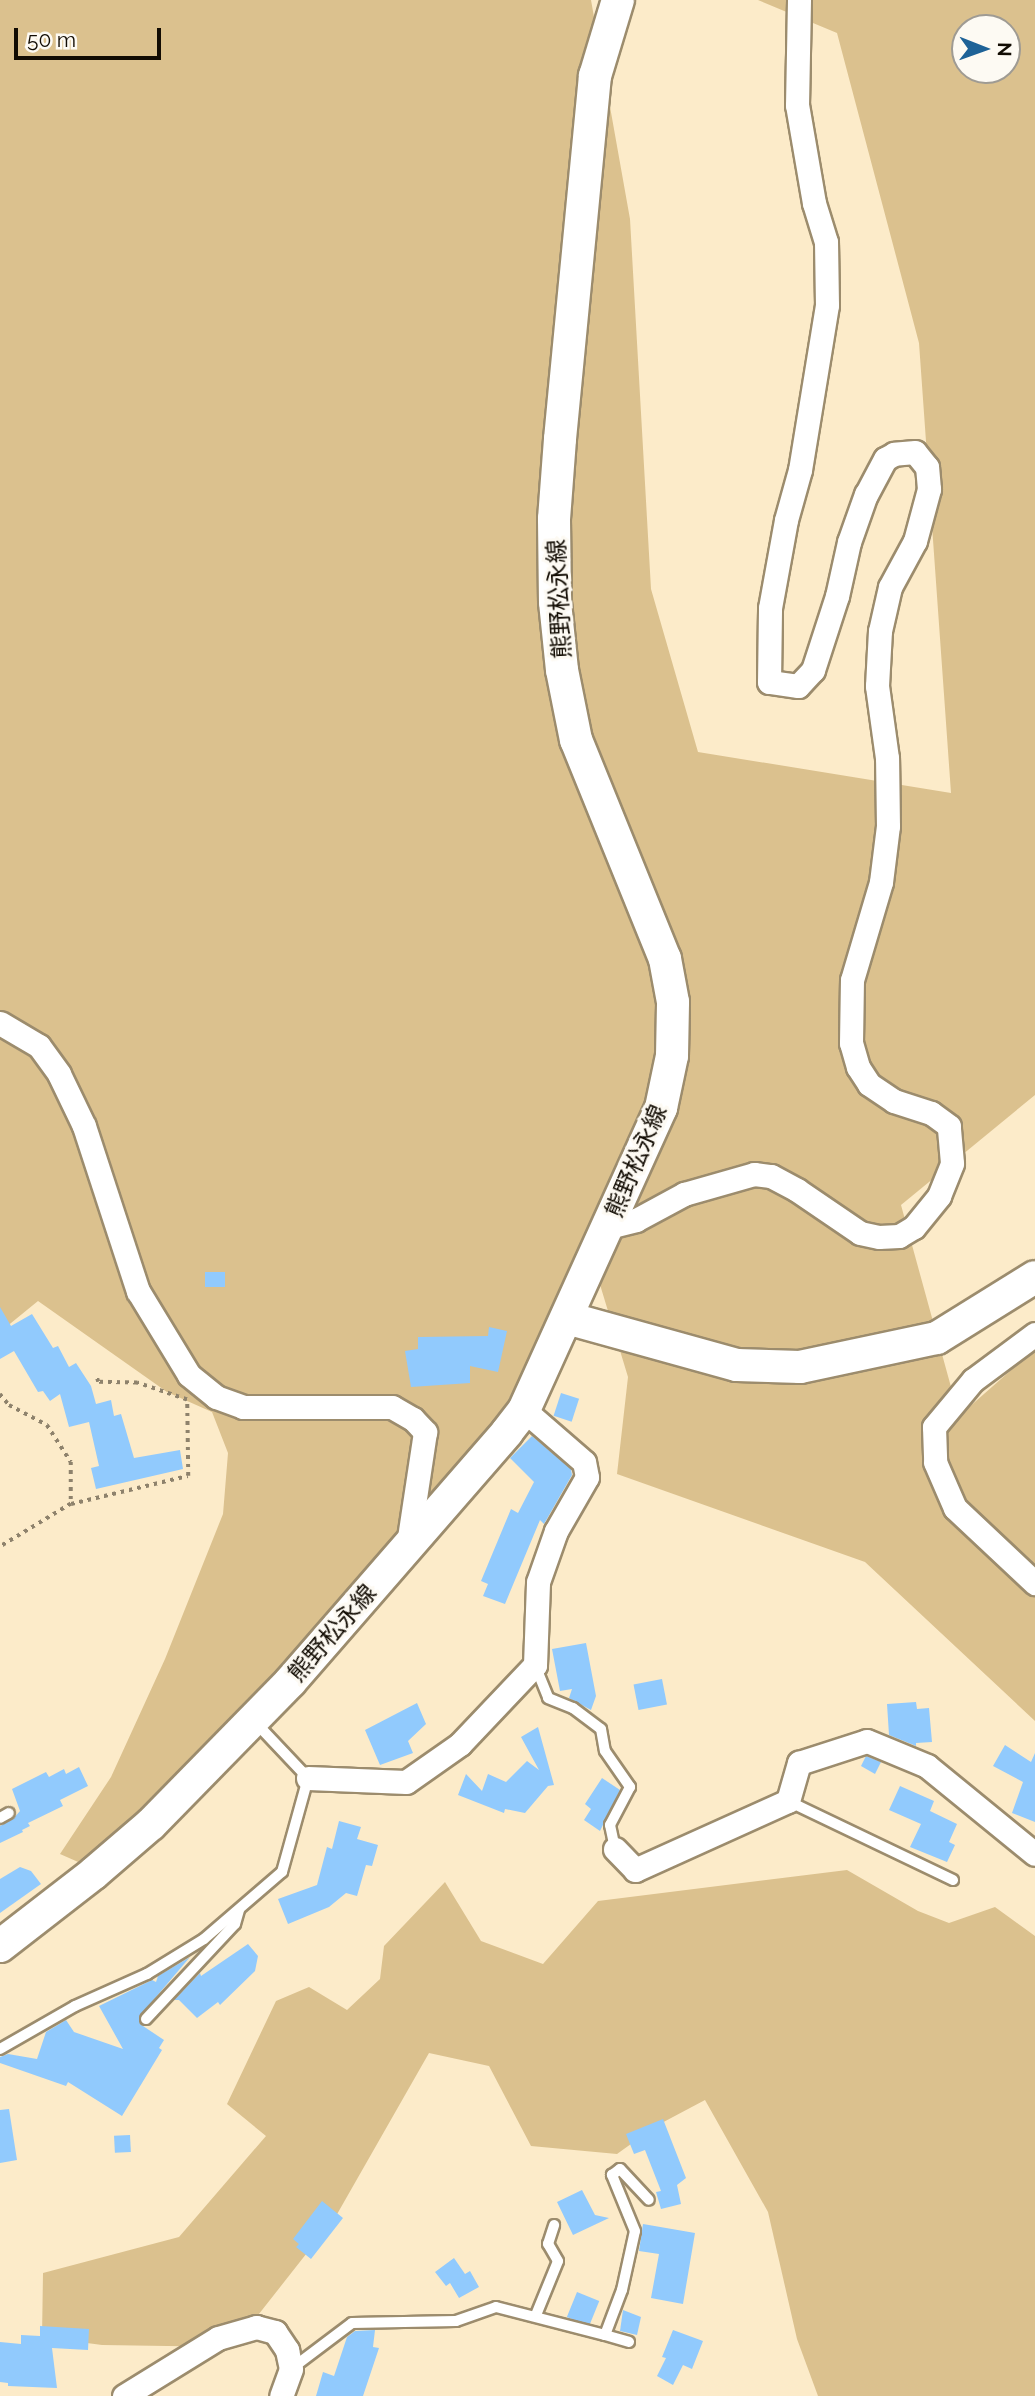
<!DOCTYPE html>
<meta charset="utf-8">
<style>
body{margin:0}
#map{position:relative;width:1035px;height:2396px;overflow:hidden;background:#fcebc9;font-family:Raleway,"Noto Sans JP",sans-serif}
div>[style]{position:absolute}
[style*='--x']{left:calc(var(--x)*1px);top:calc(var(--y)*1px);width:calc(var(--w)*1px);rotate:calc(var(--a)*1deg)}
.green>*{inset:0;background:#dbc18e}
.building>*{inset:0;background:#91cafd;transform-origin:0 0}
.path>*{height:3.5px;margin-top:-1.75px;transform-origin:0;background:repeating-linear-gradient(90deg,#8e826c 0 3.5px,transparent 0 8.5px)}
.roads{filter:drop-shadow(2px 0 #9c8c6d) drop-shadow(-2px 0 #9c8c6d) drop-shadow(0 2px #9c8c6d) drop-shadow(0 -2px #9c8c6d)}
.lane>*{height:10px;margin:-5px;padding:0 5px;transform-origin:5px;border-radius:5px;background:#fff}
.street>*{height:23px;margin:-11.5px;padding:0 11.5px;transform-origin:11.5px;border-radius:11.5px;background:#fff}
.secondary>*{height:32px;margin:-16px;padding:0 16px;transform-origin:16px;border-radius:16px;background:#fff}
span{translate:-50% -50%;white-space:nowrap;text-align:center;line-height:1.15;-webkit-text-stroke:6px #fdfaf3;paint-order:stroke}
.street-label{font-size:24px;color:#120c03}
.north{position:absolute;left:951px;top:14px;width:70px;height:70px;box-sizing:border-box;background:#fdfaf3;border:2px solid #9f9b93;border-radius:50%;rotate:91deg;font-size:19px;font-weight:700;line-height:28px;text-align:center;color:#120c03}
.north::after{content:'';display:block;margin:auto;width:24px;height:32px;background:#1e6297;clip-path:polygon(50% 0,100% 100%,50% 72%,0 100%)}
.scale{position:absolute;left:14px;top:28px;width:147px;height:32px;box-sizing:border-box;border:4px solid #120c03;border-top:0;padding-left:9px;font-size:21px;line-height:24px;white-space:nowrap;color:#120c03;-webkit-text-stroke:5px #fdfaf3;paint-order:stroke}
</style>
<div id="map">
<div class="green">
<div style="clip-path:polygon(evenodd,0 0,591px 0,630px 219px,651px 589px,698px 752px,951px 793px,919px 343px,837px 33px,758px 0,1035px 0,1035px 1095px,901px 1205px,959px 1416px,1035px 1349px,1035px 1721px,865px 1562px,617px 1474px,628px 1377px,588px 1245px,484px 1447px,241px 1721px,85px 1865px,60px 1854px,111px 1777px,165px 1659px,223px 1514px,228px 1453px,212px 1412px,167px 1392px,38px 1301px,0 1332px,0 0,965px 28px,1007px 28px,1007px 70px,965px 70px,965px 28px)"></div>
<div style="clip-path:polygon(847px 1870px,918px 1911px,949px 1923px,995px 1907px,1035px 1936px,1035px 2396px,818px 2396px,797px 2339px,768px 2212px,705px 2100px,656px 2126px,617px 2154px,531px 2146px,489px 2066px,429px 2053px,336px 2216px,233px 2347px,102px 2345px,42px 2337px,43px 2273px,179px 2237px,266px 2136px,227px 2104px,276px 2001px,309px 1987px,347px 2010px,380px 1979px,384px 1946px,445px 1882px,481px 1941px,543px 1964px,598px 1901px)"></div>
</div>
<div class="building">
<div style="left:205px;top:1272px;width:20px;height:15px"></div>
<div style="clip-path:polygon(0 1307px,11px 1326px,32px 1314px,53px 1348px,58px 1346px,69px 1367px,76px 1363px,91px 1386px,96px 1404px,111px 1400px,114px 1416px,121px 1414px,134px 1458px,180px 1450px,183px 1469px,96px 1489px,91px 1468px,99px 1466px,89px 1422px,69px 1427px,60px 1394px,50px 1401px,43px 1391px,38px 1392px,14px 1351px,0 1359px)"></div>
<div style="clip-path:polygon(489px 1327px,507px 1331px,498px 1372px,470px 1366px,470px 1383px,411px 1387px,405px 1351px,418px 1349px,418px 1337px,488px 1336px)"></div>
<div style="left:561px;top:1393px;width:19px;height:24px;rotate:18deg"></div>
<div style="clip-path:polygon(532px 1436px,571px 1469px,572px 1475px,544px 1524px,540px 1520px,505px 1604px,483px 1596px,488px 1584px,481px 1581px,511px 1509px,518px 1513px,534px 1482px,510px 1458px)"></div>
<div style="clip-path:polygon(586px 1643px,596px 1696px,591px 1710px,569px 1698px,572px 1689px,560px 1691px,552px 1649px)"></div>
<div style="left:662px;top:1679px;width:26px;height:29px;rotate:79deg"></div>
<div style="clip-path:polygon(916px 1702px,917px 1709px,929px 1708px,932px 1742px,916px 1743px,916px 1746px,889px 1735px,887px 1704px)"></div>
<div style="clip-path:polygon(417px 1703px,426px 1724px,408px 1741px,413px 1753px,380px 1765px,365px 1730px)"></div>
<div style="clip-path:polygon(538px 1727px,554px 1785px,548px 1786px,525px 1813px,505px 1809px,504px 1813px,458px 1795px,466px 1774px,482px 1791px,488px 1774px,506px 1782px,527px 1761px,539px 1770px,521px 1737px)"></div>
<div style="clip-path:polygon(1005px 1745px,1031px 1762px,1035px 1753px,1035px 1822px,1012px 1813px,1023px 1782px,993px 1766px)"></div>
<div style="clip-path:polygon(866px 1756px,881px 1762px,875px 1774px,861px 1766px)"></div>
<div style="clip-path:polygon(79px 1767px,88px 1786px,60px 1800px,63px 1806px,28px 1823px,30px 1826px,22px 1830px,23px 1832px,0 1843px,0 1826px,13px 1819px,20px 1811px,12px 1789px,46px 1772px,49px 1777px,64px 1769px,66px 1774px)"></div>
<div style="clip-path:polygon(602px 1778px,620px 1790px,600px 1831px,584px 1820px,591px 1809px,585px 1804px)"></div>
<div style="clip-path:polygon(900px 1786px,934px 1801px,930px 1811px,957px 1824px,949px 1842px,955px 1845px,947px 1862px,910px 1847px,921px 1824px,889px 1810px)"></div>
<div style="clip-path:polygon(339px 1821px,361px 1827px,357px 1839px,378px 1845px,372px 1866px,366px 1865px,357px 1896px,346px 1893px,329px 1907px,288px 1924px,278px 1899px,317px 1885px,327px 1847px,332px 1849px)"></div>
<div style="clip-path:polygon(20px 1867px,31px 1871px,41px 1884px,0 1913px,0 1879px)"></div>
<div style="clip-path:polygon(248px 1944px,258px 1956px,255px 1971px,220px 2005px,218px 2002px,197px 2018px,179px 2000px,174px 2000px,200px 1973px,201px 1976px)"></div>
<div style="clip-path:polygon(190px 1957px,139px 2017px,140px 2024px,164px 2040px,159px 2048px,162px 2050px,122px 2116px,68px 2082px,66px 2086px,0 2063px,0 2057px,8px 2054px,37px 2059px,46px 2032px,66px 2020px,74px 2032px,123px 2049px,99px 2006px,152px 1980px,156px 1982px,158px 1976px)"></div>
<div style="clip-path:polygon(9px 2109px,17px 2160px,0 2163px,0 2110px)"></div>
<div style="clip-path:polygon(663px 2119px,686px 2178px,677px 2185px,681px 2204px,661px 2209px,656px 2192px,661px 2191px,645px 2150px,634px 2154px,626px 2134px)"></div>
<div style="left:130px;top:2135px;width:17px;height:16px;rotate:87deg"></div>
<div style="clip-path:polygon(582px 2190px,595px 2215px,609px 2218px,573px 2235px,557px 2202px)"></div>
<div style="clip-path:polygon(322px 2201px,343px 2218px,311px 2259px,296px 2247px,299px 2244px,293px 2239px)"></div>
<div style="clip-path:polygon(643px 2224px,695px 2233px,683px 2304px,651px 2298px,659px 2254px,639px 2251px)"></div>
<div style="clip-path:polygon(454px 2258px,465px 2274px,470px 2271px,479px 2287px,459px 2298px,450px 2283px,446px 2286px,435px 2272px)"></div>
<div style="left:577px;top:2292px;width:24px;height:27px;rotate:22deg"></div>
<div style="clip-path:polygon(623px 2310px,641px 2317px,637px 2335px,620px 2331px)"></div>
<div style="clip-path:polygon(40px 2326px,89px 2329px,88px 2350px,52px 2348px,57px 2388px,8px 2386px,8px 2383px,0 2382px,0 2342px,21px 2344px,21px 2335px,40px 2336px)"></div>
<div style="clip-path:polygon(375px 2330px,373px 2347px,379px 2348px,363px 2396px,316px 2396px,323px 2372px,334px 2376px,347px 2337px,355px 2331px)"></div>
<div style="clip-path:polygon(673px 2330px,703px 2341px,692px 2369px,683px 2365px,673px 2385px,657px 2376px,666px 2358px,662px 2357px)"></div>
</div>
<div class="path">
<div style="--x:0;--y:1394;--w:14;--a:51"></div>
<div style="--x:9;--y:1405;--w:43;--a:27.8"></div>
<div style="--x:47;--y:1425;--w:44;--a:57"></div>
<div style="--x:71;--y:1462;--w:42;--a:90"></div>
<div style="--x:71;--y:1504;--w:83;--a:148.8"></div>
<div style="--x:71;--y:1504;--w:120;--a:-13.5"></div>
<div style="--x:188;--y:1476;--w:76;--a:-90.8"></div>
<div style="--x:187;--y:1400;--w:53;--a:-161.2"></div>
<div style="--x:137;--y:1383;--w:39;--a:-179"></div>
<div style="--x:98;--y:1382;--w:7;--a:-106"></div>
</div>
<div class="roads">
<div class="lane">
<div style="--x:535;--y:1665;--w:35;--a:68"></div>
<div style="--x:548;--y:1698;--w:27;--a:22"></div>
<div style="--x:573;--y:1708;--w:35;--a:37"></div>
<div style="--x:601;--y:1729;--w:22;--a:80"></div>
<div style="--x:605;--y:1751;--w:44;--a:55.2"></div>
<div style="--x:630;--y:1787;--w:43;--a:117.8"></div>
<div style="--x:610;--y:1825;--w:25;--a:78"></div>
<div style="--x:788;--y:1801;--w:183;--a:25.6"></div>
<div style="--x:0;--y:1818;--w:10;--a:-29"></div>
<div style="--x:146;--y:2019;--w:130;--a:-46.9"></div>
<div style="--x:235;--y:1924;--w:15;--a:-74"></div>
<div style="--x:0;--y:2049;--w:86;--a:-29.8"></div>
<div style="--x:75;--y:2006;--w:79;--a:-24"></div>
<div style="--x:147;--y:1974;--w:67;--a:-31.6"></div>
<div style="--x:204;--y:1939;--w:103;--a:-40.7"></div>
<div style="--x:282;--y:1872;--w:98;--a:-74.5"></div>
<div style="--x:308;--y:1778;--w:76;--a:-133.4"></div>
<div style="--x:536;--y:2315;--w:58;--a:-67.8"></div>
<div style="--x:558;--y:2261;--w:20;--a:-120"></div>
<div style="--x:548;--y:2244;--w:20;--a:-72"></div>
<div style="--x:605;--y:2335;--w:25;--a:16"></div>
<div style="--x:291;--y:2369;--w:76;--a:-37"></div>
<div style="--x:352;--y:2323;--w:104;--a:-1.1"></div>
<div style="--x:456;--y:2321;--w:42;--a:-19.3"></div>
<div style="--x:496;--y:2307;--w:113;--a:14.4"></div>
<div style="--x:605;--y:2335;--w:48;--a:-69.3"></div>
<div style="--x:622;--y:2290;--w:60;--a:-77.6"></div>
<div style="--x:635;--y:2231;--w:61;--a:-112.3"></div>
<div style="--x:612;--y:2175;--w:10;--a:-37"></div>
<div style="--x:620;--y:2169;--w:42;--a:46.9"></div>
</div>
<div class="street">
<div style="--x:0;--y:1023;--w:45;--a:30.5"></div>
<div style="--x:39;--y:1046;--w:34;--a:54"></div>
<div style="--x:59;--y:1074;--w:58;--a:64.3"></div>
<div style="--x:84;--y:1126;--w:174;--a:71.9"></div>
<div style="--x:138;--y:1291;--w:98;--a:58.7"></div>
<div style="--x:189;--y:1375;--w:35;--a:39"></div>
<div style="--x:216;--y:1397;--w:29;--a:20"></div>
<div style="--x:243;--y:1407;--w:149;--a:0"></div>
<div style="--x:392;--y:1407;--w:24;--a:30"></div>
<div style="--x:413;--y:1419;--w:18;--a:47"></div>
<div style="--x:425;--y:1432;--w:114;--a:98.6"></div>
<div style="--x:608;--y:1227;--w:29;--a:-14"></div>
<div style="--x:636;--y:1220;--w:55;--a:-28.4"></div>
<div style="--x:684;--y:1194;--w:73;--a:-15.9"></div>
<div style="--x:754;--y:1174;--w:17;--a:7"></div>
<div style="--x:771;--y:1176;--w:30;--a:28"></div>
<div style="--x:797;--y:1190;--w:76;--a:34.3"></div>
<div style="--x:860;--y:1233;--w:19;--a:12"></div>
<div style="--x:879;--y:1237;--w:20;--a:-3"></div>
<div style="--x:899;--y:1236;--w:17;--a:-31"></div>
<div style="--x:914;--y:1227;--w:40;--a:-51"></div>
<div style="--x:939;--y:1196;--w:35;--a:-68"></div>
<div style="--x:952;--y:1163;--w:37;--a:-95"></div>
<div style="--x:949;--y:1126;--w:22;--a:-144"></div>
<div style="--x:931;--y:1113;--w:39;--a:-162"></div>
<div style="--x:894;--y:1101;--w:30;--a:-146"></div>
<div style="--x:869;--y:1084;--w:20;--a:-123"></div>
<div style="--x:858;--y:1067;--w:25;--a:-106"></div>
<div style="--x:851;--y:1043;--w:63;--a:-89.1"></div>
<div style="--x:852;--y:980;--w:102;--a:-73.5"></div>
<div style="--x:881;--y:882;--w:56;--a:-82.9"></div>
<div style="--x:888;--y:826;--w:68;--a:-90.8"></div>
<div style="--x:887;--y:758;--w:73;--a:-97.9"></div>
<div style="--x:877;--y:686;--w:55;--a:-86.9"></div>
<div style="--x:880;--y:631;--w:45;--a:-77.2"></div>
<div style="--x:890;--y:587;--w:52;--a:-61.5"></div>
<div style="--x:915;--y:541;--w:54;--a:-74.9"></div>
<div style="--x:929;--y:489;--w:22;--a:-95"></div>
<div style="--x:927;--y:467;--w:19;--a:-129"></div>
<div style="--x:915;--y:452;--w:21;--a:175"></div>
<div style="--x:894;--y:454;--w:10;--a:151"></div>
<div style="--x:885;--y:459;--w:40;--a:118"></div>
<div style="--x:866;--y:494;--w:51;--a:109.5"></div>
<div style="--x:849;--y:542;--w:55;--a:102.5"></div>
<div style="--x:837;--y:596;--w:78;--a:108"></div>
<div style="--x:813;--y:670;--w:22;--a:133"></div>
<div style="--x:798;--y:686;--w:29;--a:-172"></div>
<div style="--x:769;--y:682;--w:74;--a:-89.2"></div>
<div style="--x:770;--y:608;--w:89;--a:-79.7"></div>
<div style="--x:786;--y:520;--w:52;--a:-74.4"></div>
<div style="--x:800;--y:470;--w:167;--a:-80.7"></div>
<div style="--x:827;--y:305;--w:63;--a:-90.9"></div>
<div style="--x:826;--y:242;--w:41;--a:-107.1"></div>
<div style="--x:814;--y:203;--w:99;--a:-99.8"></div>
<div style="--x:797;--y:105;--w:105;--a:-88.9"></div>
<div style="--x:1035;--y:1334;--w:77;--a:143.4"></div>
<div style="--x:973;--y:1380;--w:61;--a:129.7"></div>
<div style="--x:934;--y:1427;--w:35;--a:88"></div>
<div style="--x:935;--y:1462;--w:50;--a:66.5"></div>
<div style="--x:955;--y:1508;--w:110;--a:43.2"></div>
<div style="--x:308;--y:1778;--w:98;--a:2.3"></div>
<div style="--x:406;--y:1782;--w:66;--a:-35.1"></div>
<div style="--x:460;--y:1744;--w:109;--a:-46.5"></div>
<div style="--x:535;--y:1665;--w:83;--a:-87.9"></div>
<div style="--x:538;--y:1582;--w:54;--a:-70.6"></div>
<div style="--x:556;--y:1531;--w:62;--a:-60.1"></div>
<div style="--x:587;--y:1477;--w:15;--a:-101"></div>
<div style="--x:584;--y:1462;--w:79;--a:-139.1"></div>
<div style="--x:615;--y:1849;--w:29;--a:46"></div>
<div style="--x:635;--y:1870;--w:168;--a:-24.3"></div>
<div style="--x:788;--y:1801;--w:40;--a:-74"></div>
<div style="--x:799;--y:1763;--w:71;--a:-17.9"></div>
<div style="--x:867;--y:1741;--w:65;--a:22.6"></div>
<div style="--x:927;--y:1766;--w:139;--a:39.2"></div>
<div style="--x:124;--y:2396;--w:110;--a:-31.7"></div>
<div style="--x:218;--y:2338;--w:40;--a:-16"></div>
<div style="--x:256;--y:2327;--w:20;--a:15"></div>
<div style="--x:275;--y:2332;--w:22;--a:56"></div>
<div style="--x:287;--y:2350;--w:19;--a:78"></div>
<div style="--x:291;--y:2369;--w:29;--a:110"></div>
</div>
<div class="secondary">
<div style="--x:567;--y:1318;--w:176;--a:15.5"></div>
<div style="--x:737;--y:1365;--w:63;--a:1.8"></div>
<div style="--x:800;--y:1367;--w:140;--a:-12"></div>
<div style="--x:937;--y:1338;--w:115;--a:-31.9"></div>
<div style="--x:0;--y:1946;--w:119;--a:-37.8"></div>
<div style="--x:94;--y:1873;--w:75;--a:-40.7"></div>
<div style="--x:151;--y:1824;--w:199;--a:-45.6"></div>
<div style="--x:290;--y:1682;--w:331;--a:-49"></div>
<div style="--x:507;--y:1432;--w:28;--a:-52"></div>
<div style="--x:524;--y:1410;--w:332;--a:-65.6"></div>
<div style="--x:661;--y:1108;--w:53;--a:-78.1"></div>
<div style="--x:672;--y:1056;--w:54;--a:-88.9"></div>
<div style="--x:673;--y:1002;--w:44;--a:-100.5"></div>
<div style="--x:665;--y:959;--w:236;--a:-112.1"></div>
<div style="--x:576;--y:740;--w:71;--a:-101.3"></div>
<div style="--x:562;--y:670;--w:68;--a:-95.9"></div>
<div style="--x:555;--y:602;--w:83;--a:-90.7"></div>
<div style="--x:554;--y:519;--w:80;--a:-85.7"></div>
<div style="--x:560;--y:439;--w:365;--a:-84.5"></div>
<div style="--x:595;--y:76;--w:79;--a:-73.2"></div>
</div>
</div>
<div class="street-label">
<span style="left:559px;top:599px;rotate:-93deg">熊野松永線</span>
<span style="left:636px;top:1161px;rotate:-67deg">熊野松永線</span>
<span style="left:332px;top:1633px;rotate:-49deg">熊野松永線</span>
</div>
<div class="north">N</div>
<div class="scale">50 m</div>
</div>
